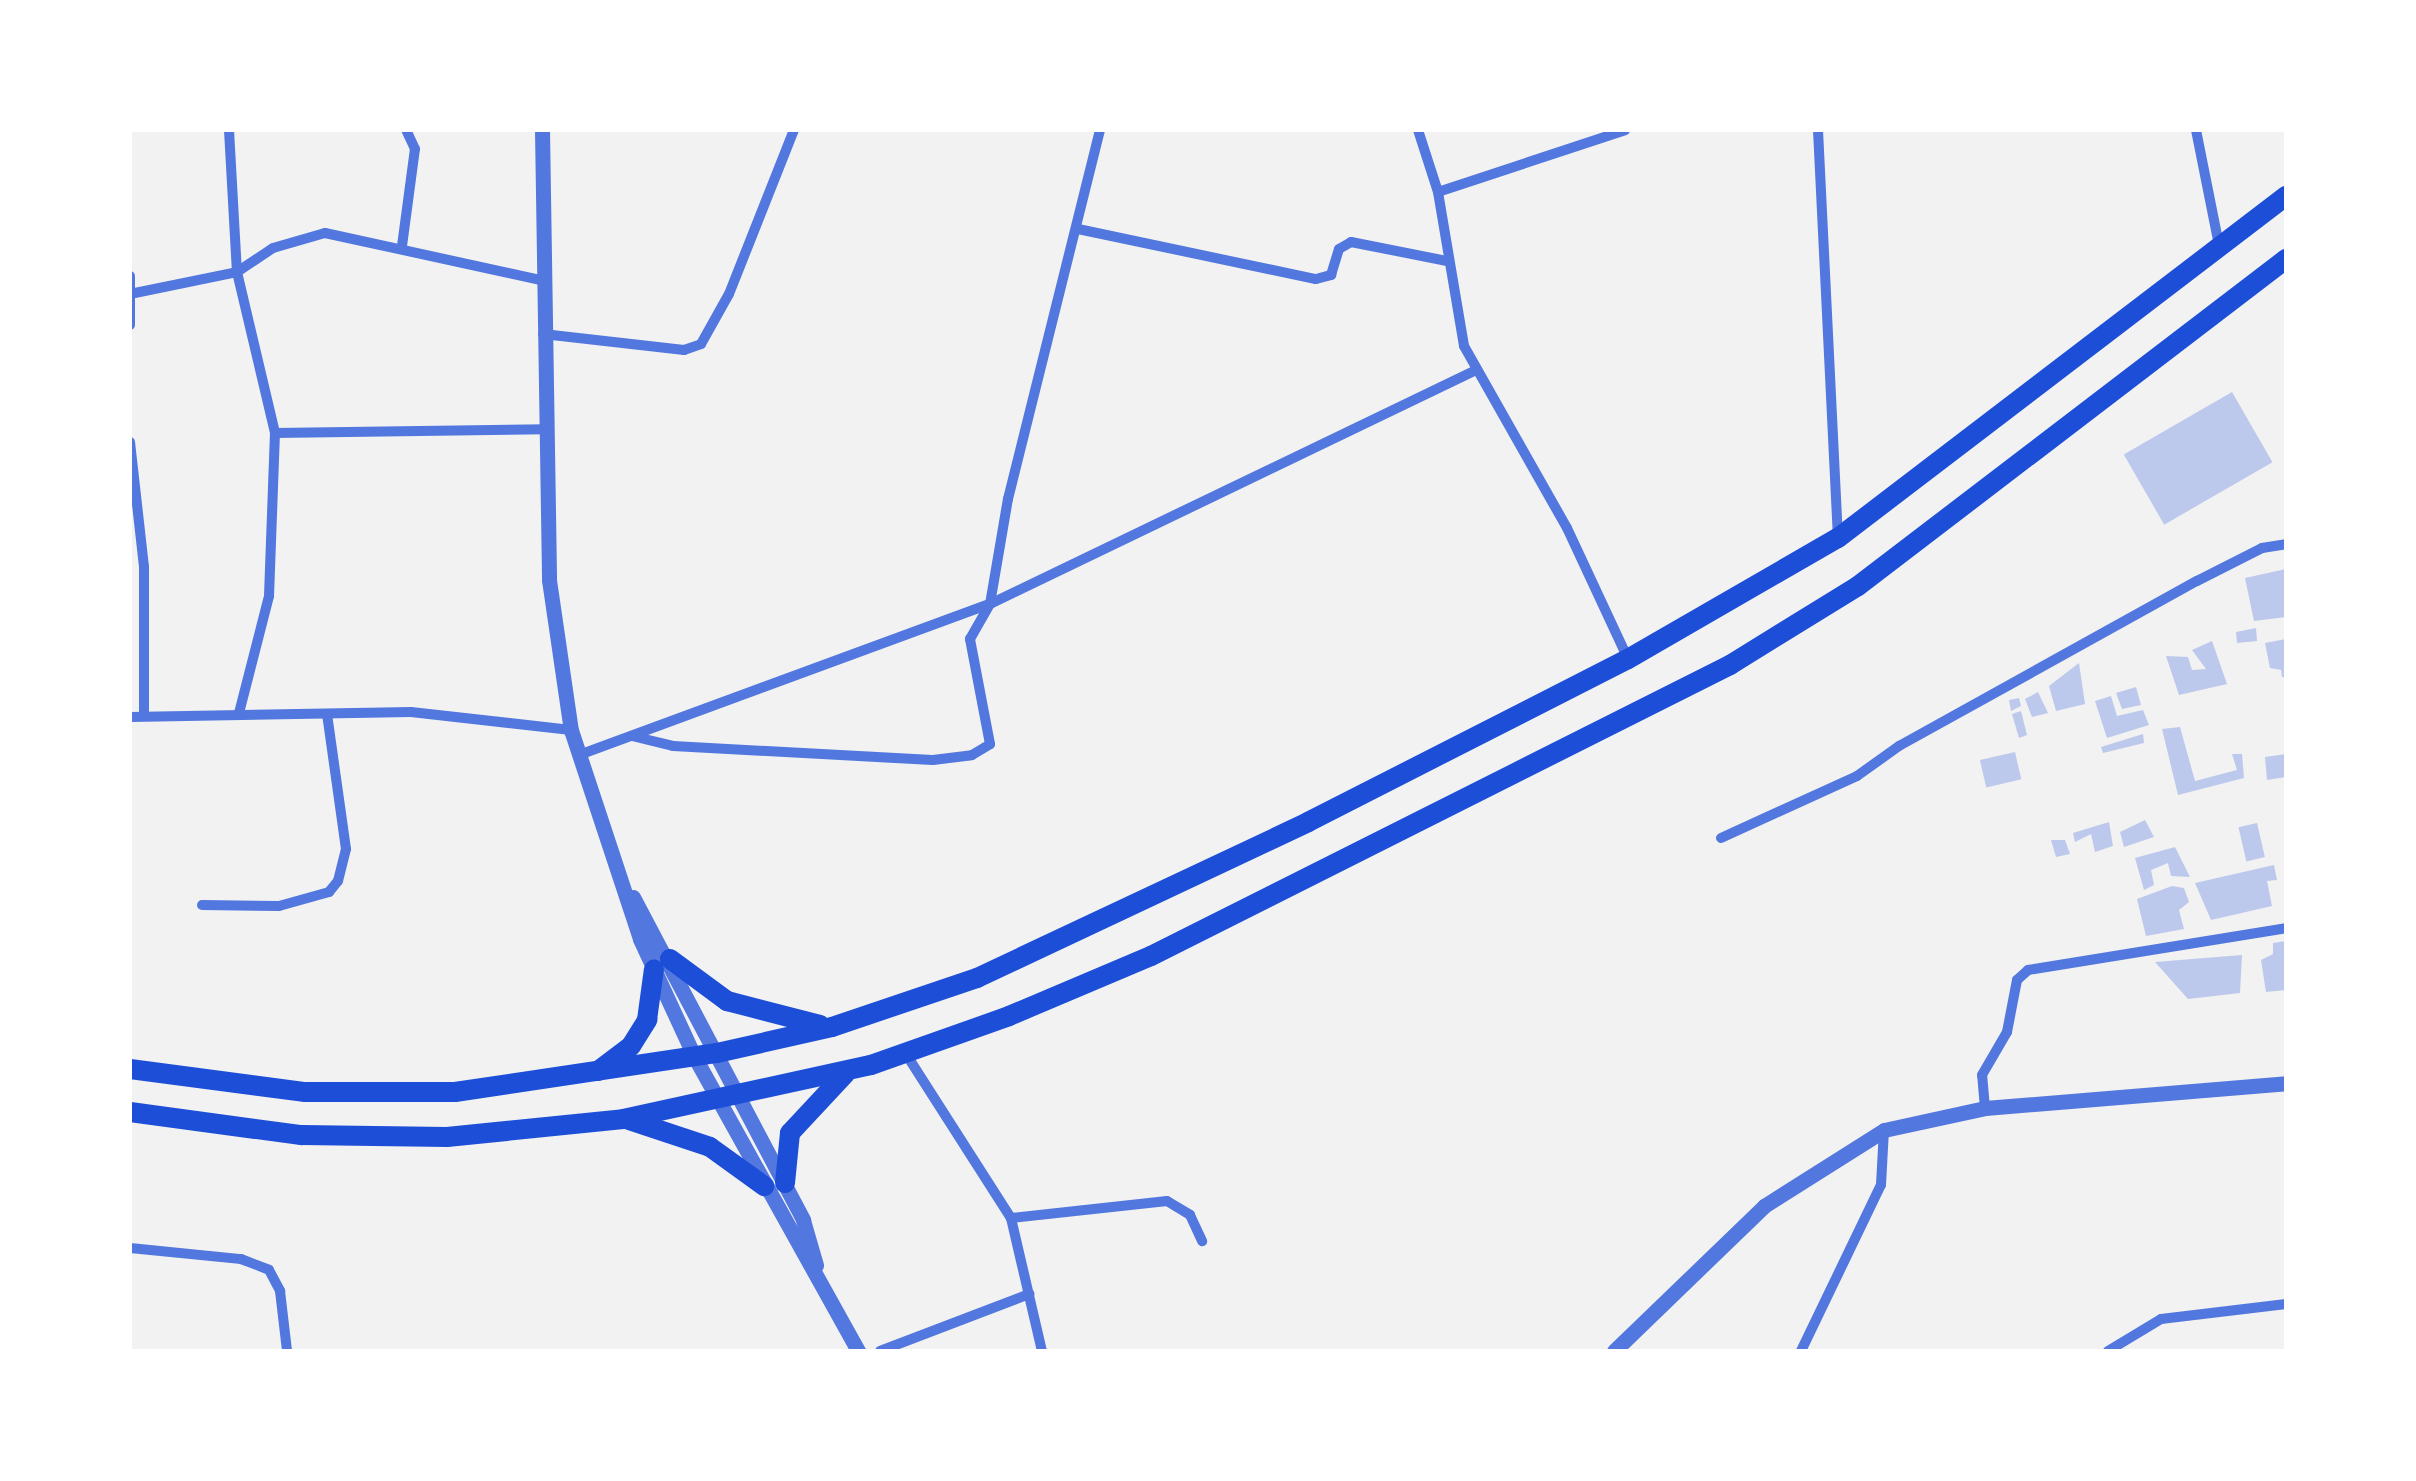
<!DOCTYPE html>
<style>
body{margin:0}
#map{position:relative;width:2416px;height:1481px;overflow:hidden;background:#f2f2f2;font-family:"Roboto Serif",serif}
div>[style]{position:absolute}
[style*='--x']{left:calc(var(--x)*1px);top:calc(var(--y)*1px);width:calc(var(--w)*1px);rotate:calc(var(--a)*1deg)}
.building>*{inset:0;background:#bdc9ec;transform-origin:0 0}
.minor>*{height:10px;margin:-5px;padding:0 5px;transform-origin:5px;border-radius:5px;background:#5277de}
.tertiary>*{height:15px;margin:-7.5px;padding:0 7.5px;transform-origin:7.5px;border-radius:7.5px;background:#5277de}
.primary>*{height:20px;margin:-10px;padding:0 10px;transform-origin:10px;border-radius:10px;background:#1d4ed8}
span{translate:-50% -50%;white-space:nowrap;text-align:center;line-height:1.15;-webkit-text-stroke:9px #fff;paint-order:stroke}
.frame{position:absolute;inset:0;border:132px solid #fff;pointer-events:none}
</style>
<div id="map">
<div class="building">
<div style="left:2232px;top:392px;width:81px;height:125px;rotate:60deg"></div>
<div style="clip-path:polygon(2286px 569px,2286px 617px,2254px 621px,2245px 578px)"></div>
<div style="clip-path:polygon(2256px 628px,2257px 641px,2237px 643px,2236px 632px)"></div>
<div style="clip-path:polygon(2286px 639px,2286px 677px,2282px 677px,2281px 670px,2270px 668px,2265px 643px)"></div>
<div style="clip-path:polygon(2212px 641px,2227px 684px,2179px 695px,2166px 656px,2188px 657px,2192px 670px,2206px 669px,2192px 650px)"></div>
<div style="clip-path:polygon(2079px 663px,2085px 704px,2056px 711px,2049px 686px)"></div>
<div style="clip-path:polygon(2136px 687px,2141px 705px,2122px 709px,2116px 693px)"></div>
<div style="clip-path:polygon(2038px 692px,2048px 713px,2032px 717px,2025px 699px)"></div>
<div style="clip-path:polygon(2111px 696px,2117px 716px,2143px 710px,2149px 725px,2107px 738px,2095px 701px)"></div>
<div style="clip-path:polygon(2019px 698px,2021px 706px,2011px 711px,2009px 700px)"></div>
<div style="clip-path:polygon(2021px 711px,2027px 735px,2019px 738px,2012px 714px)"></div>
<div style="clip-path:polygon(2180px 727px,2195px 781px,2237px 770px,2232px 754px,2242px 754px,2244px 778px,2178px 795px,2162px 729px)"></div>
<div style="clip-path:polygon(2143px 734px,2144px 743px,2103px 753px,2101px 747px)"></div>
<div style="left:2015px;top:752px;width:28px;height:36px;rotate:77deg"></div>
<div style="clip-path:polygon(2286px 754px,2286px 777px,2267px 780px,2265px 757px)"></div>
<div style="clip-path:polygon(2145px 820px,2154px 837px,2124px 847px,2120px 832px)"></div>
<div style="clip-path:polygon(2109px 822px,2113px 846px,2095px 852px,2091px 834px,2075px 842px,2073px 833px)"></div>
<div style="left:2257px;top:823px;width:35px;height:19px;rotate:77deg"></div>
<div style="clip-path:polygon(2051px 840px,2065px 840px,2070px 854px,2056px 857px)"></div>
<div style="clip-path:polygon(2175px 847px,2190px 877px,2171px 876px,2168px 863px,2151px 870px,2154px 885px,2144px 890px,2135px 858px)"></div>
<div style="clip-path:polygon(2274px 865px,2277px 880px,2267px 881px,2272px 906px,2211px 920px,2195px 883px)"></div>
<div style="clip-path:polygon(2172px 886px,2184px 888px,2189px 902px,2179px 910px,2184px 929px,2146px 936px,2137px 899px)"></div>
<div style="clip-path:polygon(2286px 941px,2286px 990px,2266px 992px,2261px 960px,2273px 954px,2273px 943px)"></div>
<div style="clip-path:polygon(2242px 955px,2240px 993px,2188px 999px,2155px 962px)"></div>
</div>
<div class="minor">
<div style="--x:229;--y:130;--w:142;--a:86.8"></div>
<div style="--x:237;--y:272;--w:165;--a:76.7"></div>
<div style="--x:1418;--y:130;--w:65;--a:72.1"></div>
<div style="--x:1438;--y:192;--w:156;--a:80.4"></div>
<div style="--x:1464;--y:346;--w:209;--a:60.5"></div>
<div style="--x:1567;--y:528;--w:145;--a:65"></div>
<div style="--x:1818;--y:130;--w:408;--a:87.2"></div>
<div style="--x:2196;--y:130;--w:117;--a:78.7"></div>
<div style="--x:1438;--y:192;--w:197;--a:-18.3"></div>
<div style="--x:1078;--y:229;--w:243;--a:11.9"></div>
<div style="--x:1316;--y:279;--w:16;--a:-15"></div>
<div style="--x:1331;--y:275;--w:27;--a:-73"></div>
<div style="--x:1339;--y:249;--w:14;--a:-30"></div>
<div style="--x:1351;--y:242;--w:98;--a:11.2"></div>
<div style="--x:402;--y:246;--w:98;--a:-82.4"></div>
<div style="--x:415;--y:149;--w:21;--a:-115"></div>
<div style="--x:130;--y:276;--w:49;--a:90"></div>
<div style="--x:130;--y:294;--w:109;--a:-11.6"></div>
<div style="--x:237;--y:272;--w:43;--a:-33.7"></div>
<div style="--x:273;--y:248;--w:54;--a:-16.1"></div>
<div style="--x:325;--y:233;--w:221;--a:12.3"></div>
<div style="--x:543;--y:334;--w:142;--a:6.5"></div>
<div style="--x:684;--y:350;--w:18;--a:-19"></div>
<div style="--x:701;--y:344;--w:57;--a:-60.8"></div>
<div style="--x:729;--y:294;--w:176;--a:-68.4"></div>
<div style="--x:130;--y:442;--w:126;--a:83.6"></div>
<div style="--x:144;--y:567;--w:149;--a:90"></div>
<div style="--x:239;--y:713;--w:121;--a:-75.6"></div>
<div style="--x:269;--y:596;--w:163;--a:-87.9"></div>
<div style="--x:275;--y:433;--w:271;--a:-0.8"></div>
<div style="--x:130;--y:717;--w:281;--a:-1"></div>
<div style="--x:411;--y:712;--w:161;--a:6.4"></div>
<div style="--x:632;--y:736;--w:42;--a:13.7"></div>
<div style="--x:673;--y:746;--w:260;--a:3.1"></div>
<div style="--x:933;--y:760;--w:39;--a:-7"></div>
<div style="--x:972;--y:755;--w:21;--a:-31"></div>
<div style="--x:990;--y:744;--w:107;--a:-100.8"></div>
<div style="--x:970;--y:639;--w:40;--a:-60.3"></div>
<div style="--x:990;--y:604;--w:107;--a:-80.3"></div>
<div style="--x:1008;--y:499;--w:380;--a:-76"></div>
<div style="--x:579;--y:755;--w:438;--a:-20.2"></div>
<div style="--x:990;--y:604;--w:539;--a:-25.71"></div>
<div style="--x:1721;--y:838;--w:149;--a:-24.5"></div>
<div style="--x:1857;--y:776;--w:52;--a:-35.5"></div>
<div style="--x:1899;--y:746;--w:341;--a:-29"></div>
<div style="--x:2197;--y:581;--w:73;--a:-26.9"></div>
<div style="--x:2262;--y:548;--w:24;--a:-9"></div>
<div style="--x:202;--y:905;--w:77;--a:0.7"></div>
<div style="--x:279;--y:906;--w:52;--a:-15.6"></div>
<div style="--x:329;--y:892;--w:14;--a:-51"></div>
<div style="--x:338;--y:881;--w:33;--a:-76"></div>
<div style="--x:346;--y:849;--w:136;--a:-98"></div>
<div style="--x:906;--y:1054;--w:195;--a:57.4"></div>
<div style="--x:1011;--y:1218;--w:137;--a:76.9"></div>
<div style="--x:1985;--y:1108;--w:33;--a:-95"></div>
<div style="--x:1982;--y:1075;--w:50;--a:-59.8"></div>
<div style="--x:2007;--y:1032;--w:53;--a:-79.1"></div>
<div style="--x:2017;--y:980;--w:15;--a:-42"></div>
<div style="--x:2028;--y:970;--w:261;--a:-9.2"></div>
<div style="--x:1011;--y:1218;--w:157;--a:-6.2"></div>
<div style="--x:1167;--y:1201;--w:27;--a:31"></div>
<div style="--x:1190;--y:1215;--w:29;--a:65"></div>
<div style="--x:130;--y:1248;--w:112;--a:5.7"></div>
<div style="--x:241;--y:1259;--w:30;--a:21"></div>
<div style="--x:269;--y:1270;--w:24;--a:62"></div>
<div style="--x:280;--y:1291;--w:60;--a:83.3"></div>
<div style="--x:880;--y:1351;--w:160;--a:-20.9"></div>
<div style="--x:1801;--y:1351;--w:184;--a:-64.3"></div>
<div style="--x:1881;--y:1185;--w:55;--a:-86.9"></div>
<div style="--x:2108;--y:1351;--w:62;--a:-31.1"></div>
<div style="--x:2161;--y:1319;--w:126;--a:-6.8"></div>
</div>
<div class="tertiary">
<div style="--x:542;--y:130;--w:450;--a:89.1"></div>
<div style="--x:549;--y:580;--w:152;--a:81.7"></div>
<div style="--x:571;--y:730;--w:220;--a:71.7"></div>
<div style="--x:640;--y:939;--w:129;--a:65.2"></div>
<div style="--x:694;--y:1056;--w:338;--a:60.9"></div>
<div style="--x:633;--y:897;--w:365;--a:62.2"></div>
<div style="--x:803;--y:1220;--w:47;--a:73.9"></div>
<div style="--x:1614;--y:1351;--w:209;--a:-44"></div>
<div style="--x:1764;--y:1206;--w:142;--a:-32.3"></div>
<div style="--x:1884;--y:1130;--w:103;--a:-12.3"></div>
<div style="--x:1985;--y:1108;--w:302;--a:-4.7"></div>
</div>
<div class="primary">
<div style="--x:670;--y:959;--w:71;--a:36.4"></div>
<div style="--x:727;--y:1001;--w:96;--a:14.5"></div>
<div style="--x:130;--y:1069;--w:177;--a:7.5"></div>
<div style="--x:305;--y:1092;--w:150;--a:0"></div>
<div style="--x:455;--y:1092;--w:265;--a:-8.5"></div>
<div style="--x:717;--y:1053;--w:118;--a:-12.7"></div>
<div style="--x:832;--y:1027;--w:153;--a:-18.7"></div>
<div style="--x:977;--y:978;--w:366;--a:-25.2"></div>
<div style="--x:1308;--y:822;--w:359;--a:-27"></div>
<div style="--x:1628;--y:659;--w:242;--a:-30"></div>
<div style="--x:1838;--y:538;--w:564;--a:-37.36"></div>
<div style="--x:598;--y:1071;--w:41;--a:-37.1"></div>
<div style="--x:631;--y:1046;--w:31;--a:-58"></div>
<div style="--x:647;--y:1020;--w:51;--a:-82.2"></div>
<div style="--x:130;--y:1112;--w:173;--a:7.7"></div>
<div style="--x:301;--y:1135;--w:146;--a:0.8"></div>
<div style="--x:447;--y:1137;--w:177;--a:-5.8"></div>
<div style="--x:623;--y:1119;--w:254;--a:-12.3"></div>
<div style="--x:871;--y:1065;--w:146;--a:-19.5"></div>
<div style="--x:1009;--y:1016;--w:154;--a:-22.9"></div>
<div style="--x:1151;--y:956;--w:648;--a:-26.68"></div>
<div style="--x:1730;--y:665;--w:150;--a:-31.7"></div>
<div style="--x:1858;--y:586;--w:539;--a:-37.38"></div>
<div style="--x:629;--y:1120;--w:85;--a:18.4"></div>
<div style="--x:710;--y:1147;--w:67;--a:35.8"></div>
<div style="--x:785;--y:1183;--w:50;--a:-84.3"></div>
<div style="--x:790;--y:1133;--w:81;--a:-47"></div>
</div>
<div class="frame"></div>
</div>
